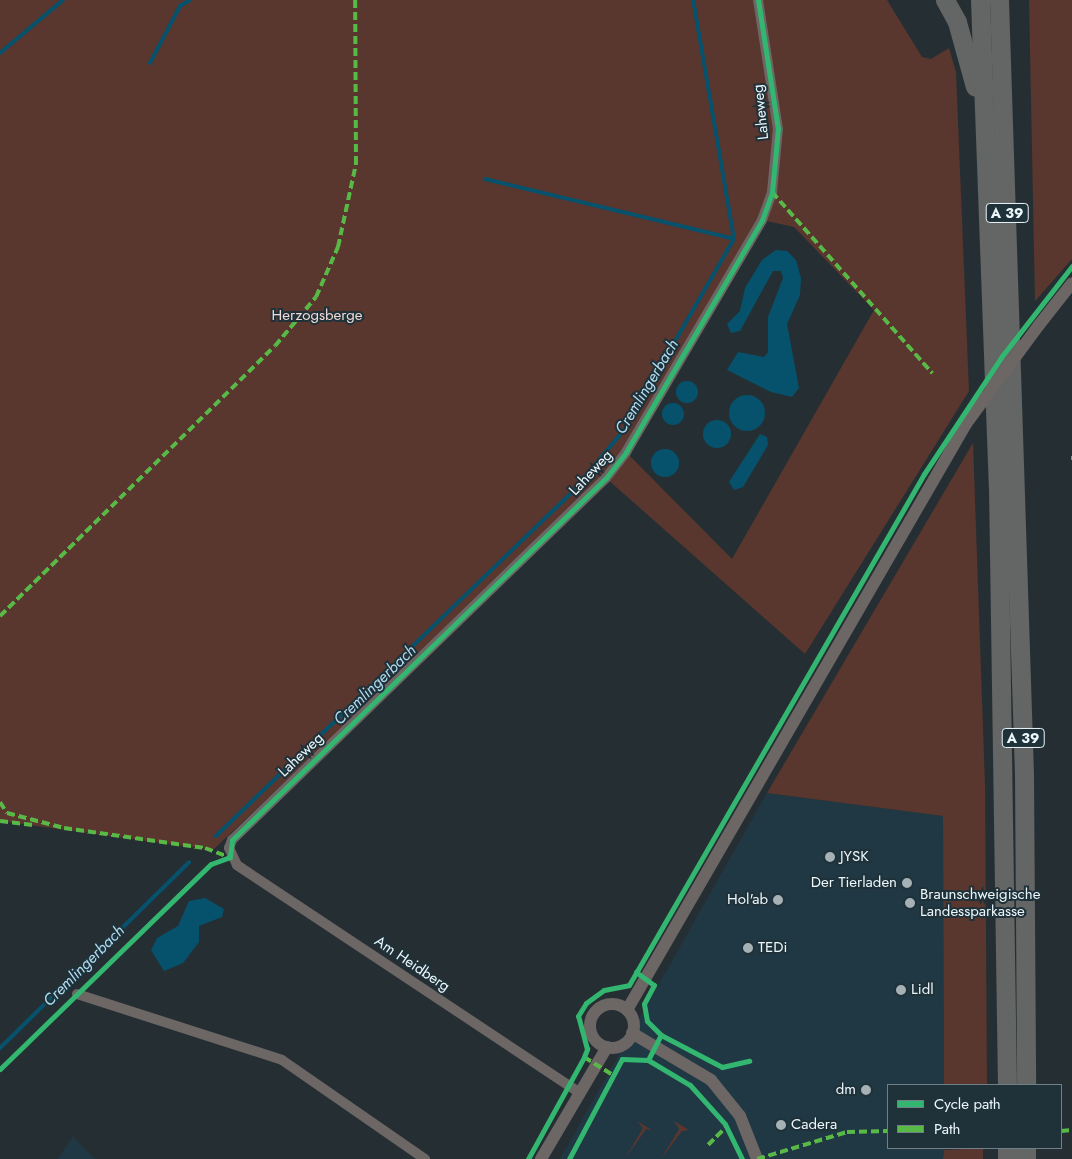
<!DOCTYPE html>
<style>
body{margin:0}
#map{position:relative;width:1072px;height:1159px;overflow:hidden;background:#252f33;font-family:Jost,sans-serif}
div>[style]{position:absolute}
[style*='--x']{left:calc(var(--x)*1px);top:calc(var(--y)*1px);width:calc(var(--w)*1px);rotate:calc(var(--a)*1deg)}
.built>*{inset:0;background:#203843}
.green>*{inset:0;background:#59362e}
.water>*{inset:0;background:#06526c}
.round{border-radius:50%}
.stream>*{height:4px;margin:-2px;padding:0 2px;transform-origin:2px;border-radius:2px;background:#06526c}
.minor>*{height:10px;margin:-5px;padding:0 5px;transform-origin:5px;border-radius:5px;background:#6c6665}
.tertiary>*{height:12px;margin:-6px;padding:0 6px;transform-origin:6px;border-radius:6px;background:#6c6665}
.tertiary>.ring{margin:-6px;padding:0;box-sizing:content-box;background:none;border:12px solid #6c6665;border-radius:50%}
.motorway>*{height:19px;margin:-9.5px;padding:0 9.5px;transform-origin:9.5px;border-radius:9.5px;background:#646565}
.tertiary-bridge>*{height:12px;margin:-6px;padding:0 6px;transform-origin:6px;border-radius:6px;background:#6c6665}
.quiet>*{height:4px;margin-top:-2px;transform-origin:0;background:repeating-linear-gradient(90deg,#58b947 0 8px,transparent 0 12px)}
.cycleway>*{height:5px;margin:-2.5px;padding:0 2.5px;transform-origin:2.5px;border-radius:2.5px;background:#33b770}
.dots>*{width:14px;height:14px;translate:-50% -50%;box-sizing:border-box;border:2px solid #1f3139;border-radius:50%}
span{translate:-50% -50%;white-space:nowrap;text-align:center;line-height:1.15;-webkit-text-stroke:4px #1f3139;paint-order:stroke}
.shield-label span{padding:1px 4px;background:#1f3139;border:1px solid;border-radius:4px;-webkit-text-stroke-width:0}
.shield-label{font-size:14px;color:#ecf7fc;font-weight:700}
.street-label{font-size:15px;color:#ecf7fc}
.park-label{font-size:15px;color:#f1dad5}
.poi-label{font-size:15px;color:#ecf7fc}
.left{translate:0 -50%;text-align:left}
.right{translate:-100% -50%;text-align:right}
.water-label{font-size:16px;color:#b1dcf1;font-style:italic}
.legend{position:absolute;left:887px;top:1084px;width:175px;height:65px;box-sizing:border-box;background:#1f3139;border:1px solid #718087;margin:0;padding:6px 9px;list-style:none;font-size:15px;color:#ecf7fc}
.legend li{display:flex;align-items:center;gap:10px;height:25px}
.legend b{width:25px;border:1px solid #718087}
</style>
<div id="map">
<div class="built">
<div style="clip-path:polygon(767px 793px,943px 816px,944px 1085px,888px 1085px,888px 1148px,944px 1148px,943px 1159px,560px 1159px)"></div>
<div style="clip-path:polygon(73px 1136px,78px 1142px,95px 1159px,58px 1159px)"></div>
</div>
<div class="green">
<div style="clip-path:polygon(evenodd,0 0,887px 0,922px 57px,931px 59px,949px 48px,956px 72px,969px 391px,805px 654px,606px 478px,213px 850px,0 821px,0 0,762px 220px,794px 227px,874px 310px,732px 559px,626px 452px,762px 220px)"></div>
<div style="clip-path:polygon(1029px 0,1072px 0,1072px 259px,1035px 301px)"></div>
<div style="clip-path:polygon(973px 443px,985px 785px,987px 1085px,944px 1085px,943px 816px,767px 793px)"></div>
<div style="clip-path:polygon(637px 1121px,653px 1131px,646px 1129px,625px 1159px,643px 1128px)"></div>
<div style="clip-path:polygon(674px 1121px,689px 1130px,682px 1131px,661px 1159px,679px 1129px)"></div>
<div style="clip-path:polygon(983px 1148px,983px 1159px,943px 1159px,944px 1150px)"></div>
</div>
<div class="water">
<div style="clip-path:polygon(776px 250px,787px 251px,796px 260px,801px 278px,800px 295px,787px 324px,799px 388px,792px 397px,771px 392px,727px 370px,738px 352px,764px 357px,768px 352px,768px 317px,783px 278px,781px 271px,773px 271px,740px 331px,731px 333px,727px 324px,740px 311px,745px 288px,762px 260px)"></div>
<div class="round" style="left:676px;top:381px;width:22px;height:22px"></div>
<div class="round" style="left:729px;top:395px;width:36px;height:36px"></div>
<div class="round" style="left:662px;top:403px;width:22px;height:22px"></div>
<div class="round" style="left:703px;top:420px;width:28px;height:28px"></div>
<div style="clip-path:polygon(760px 434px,767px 437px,768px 445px,743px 487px,734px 490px,729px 482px)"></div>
<div class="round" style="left:651px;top:449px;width:28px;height:28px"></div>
<div style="clip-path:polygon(205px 898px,224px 909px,222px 917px,199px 926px,199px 942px,183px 963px,164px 971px,151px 950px,157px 938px,178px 926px,189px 901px)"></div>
</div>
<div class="stream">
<div style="--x:0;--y:53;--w:82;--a:-40.1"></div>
<div style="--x:150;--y:63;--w:64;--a:-62.2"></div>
<div style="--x:180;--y:6;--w:12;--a:-31"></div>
<div style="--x:485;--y:179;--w:256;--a:13.5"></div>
<div style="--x:216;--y:836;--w:494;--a:-44"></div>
<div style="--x:571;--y:493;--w:82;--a:-49.9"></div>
<div style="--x:624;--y:430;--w:220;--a:-60.1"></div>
<div style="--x:734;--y:239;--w:242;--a:-99.7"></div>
<div style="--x:0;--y:1048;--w:265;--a:-44.5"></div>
</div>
<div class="minor">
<div style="--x:77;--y:994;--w:215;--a:17.8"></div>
<div style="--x:282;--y:1060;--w:174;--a:34.7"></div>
<div style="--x:580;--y:1093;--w:412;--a:-146.4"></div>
<div style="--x:237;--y:865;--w:19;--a:-115"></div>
<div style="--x:229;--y:848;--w:9;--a:-69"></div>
<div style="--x:232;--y:840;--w:520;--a:-44.07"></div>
<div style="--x:606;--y:478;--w:33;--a:-52"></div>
<div style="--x:626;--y:452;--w:269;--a:-59.6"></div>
<div style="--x:762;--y:220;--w:30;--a:-70"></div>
<div style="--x:772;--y:192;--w:63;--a:-84.6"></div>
<div style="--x:778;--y:129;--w:131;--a:-98.8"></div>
</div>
<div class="tertiary">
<div style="--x:1039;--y:325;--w:53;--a:-51.8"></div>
<div class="ring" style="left:590px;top:1004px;width:32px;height:32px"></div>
<div style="--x:627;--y:1010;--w:677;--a:-59.95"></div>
<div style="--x:632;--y:1033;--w:92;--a:30.7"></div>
<div style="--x:711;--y:1080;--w:46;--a:51.1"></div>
<div style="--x:740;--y:1116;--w:46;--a:68.4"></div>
<div style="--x:541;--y:1159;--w:130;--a:-59.5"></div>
</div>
<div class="motorway">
<div style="--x:945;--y:0;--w:25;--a:61"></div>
<div style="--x:957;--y:22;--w:67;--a:74.5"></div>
<div style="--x:980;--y:0;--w:487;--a:87.9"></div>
<div style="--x:998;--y:487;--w:598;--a:89.14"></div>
<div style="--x:999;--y:0;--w:775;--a:88.15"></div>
<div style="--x:1024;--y:775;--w:310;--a:89.6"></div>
<div style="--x:1007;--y:1148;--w:11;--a:90"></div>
<div style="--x:1026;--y:1159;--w:11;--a:-90"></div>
</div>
<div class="tertiary-bridge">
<div style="--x:966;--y:424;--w:123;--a:-53.6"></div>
</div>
<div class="quiet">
<div style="--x:772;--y:192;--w:242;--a:48.5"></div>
<div style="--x:1071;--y:458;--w:1;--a:0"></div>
<div style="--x:0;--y:616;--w:385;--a:-44.5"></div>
<div style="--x:275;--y:346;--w:64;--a:-50.1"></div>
<div style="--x:316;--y:297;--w:55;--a:-66.3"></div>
<div style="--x:338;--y:247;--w:85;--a:-77.8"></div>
<div style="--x:356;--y:164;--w:164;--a:-90.3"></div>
<div style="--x:0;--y:802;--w:13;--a:58"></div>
<div style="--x:7;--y:813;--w:59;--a:14.7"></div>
<div style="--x:64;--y:828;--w:142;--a:8.1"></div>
<div style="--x:205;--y:848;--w:25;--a:21"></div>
<div style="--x:0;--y:821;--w:35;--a:7"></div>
<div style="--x:584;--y:1057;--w:34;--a:32"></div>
<div style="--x:1061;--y:1131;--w:11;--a:-5"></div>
<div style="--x:708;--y:1145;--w:25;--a:-45"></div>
<div style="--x:757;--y:1159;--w:94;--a:-16.7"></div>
<div style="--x:847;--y:1132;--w:41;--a:-1.4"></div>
</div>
<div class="cycleway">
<div style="--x:636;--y:972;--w:22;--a:36"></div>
<div style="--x:654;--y:985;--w:21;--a:118"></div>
<div style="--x:644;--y:1004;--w:17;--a:80"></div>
<div style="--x:647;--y:1021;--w:20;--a:45"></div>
<div style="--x:648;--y:1060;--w:28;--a:-63"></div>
<div style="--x:661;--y:1035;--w:69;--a:27.7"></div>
<div style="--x:722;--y:1067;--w:28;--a:-13"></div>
<div style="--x:0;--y:1069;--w:294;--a:-44.2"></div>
<div style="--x:211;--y:864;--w:20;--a:-20"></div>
<div style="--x:230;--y:857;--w:17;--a:-83"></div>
<div style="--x:232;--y:840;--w:520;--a:-44.07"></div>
<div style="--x:606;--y:478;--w:33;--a:-52"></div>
<div style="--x:626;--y:452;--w:269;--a:-59.6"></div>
<div style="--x:762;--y:220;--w:30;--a:-70"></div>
<div style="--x:772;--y:192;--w:63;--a:-84.6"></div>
<div style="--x:778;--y:129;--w:131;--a:-98.8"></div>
<div style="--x:528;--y:1159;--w:116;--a:-61.2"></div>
<div style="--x:584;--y:1057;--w:9;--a:-69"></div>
<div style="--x:587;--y:1049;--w:34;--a:-105"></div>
<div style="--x:578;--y:1016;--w:15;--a:-58"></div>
<div style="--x:586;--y:1003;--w:22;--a:-36"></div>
<div style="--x:604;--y:990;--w:25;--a:-11"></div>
<div style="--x:629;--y:985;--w:590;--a:-60"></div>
<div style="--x:924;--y:474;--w:141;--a:-56.5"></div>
<div style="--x:1002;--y:356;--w:114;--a:-52.1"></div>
<div style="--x:569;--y:1159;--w:113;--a:-62.1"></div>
<div style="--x:622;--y:1059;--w:26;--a:2"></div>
<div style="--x:648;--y:1060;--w:49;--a:30.8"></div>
<div style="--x:690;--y:1085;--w:52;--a:48.1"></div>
<div style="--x:725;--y:1124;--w:39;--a:64"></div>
</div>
<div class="dots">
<div style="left:830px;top:857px;background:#a6b1b6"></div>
<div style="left:907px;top:883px;background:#a6b1b6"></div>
<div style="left:778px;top:900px;background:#a6b1b6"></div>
<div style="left:910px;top:903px;background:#a6b1b6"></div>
<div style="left:748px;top:948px;background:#a6b1b6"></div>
<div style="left:901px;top:990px;background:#a6b1b6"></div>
<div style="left:866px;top:1090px;background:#a6b1b6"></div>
<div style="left:781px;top:1125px;background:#a6b1b6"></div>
</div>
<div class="shield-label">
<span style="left:1007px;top:213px">A 39</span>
<span style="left:1023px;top:738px">A 39</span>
</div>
<div class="street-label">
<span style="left:761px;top:112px;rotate:-96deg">Laheweg</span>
<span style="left:591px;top:473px;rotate:-47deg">Laheweg</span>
<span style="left:301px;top:755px;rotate:-44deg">Laheweg</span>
<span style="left:412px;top:964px;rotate:34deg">Am Heidberg</span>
</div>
<div class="park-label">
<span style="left:317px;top:316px">Herzogsberge</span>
</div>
<div class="poi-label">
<span class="left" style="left:840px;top:857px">JYSK</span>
<span class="right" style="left:897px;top:883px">Der Tierladen</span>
<span class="left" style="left:920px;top:903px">Braunschweigische<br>Landessparkasse</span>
<span class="right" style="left:768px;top:900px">Hol'ab</span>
<span class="left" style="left:758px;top:948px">TEDi</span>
<span class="left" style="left:911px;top:990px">Lidl</span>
<span class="right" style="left:856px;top:1090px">dm</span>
<span class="left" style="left:791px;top:1125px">Cadera</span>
</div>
<div class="water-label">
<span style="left:647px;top:387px;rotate:-59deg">Cremlingerbach</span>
<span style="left:375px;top:685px;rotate:-44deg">Cremlingerbach</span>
<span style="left:84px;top:966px;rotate:-45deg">Cremlingerbach</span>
</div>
<ul class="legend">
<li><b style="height:6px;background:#33b770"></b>Cycle path</li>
<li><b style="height:6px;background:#58b947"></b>Path</li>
</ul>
</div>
